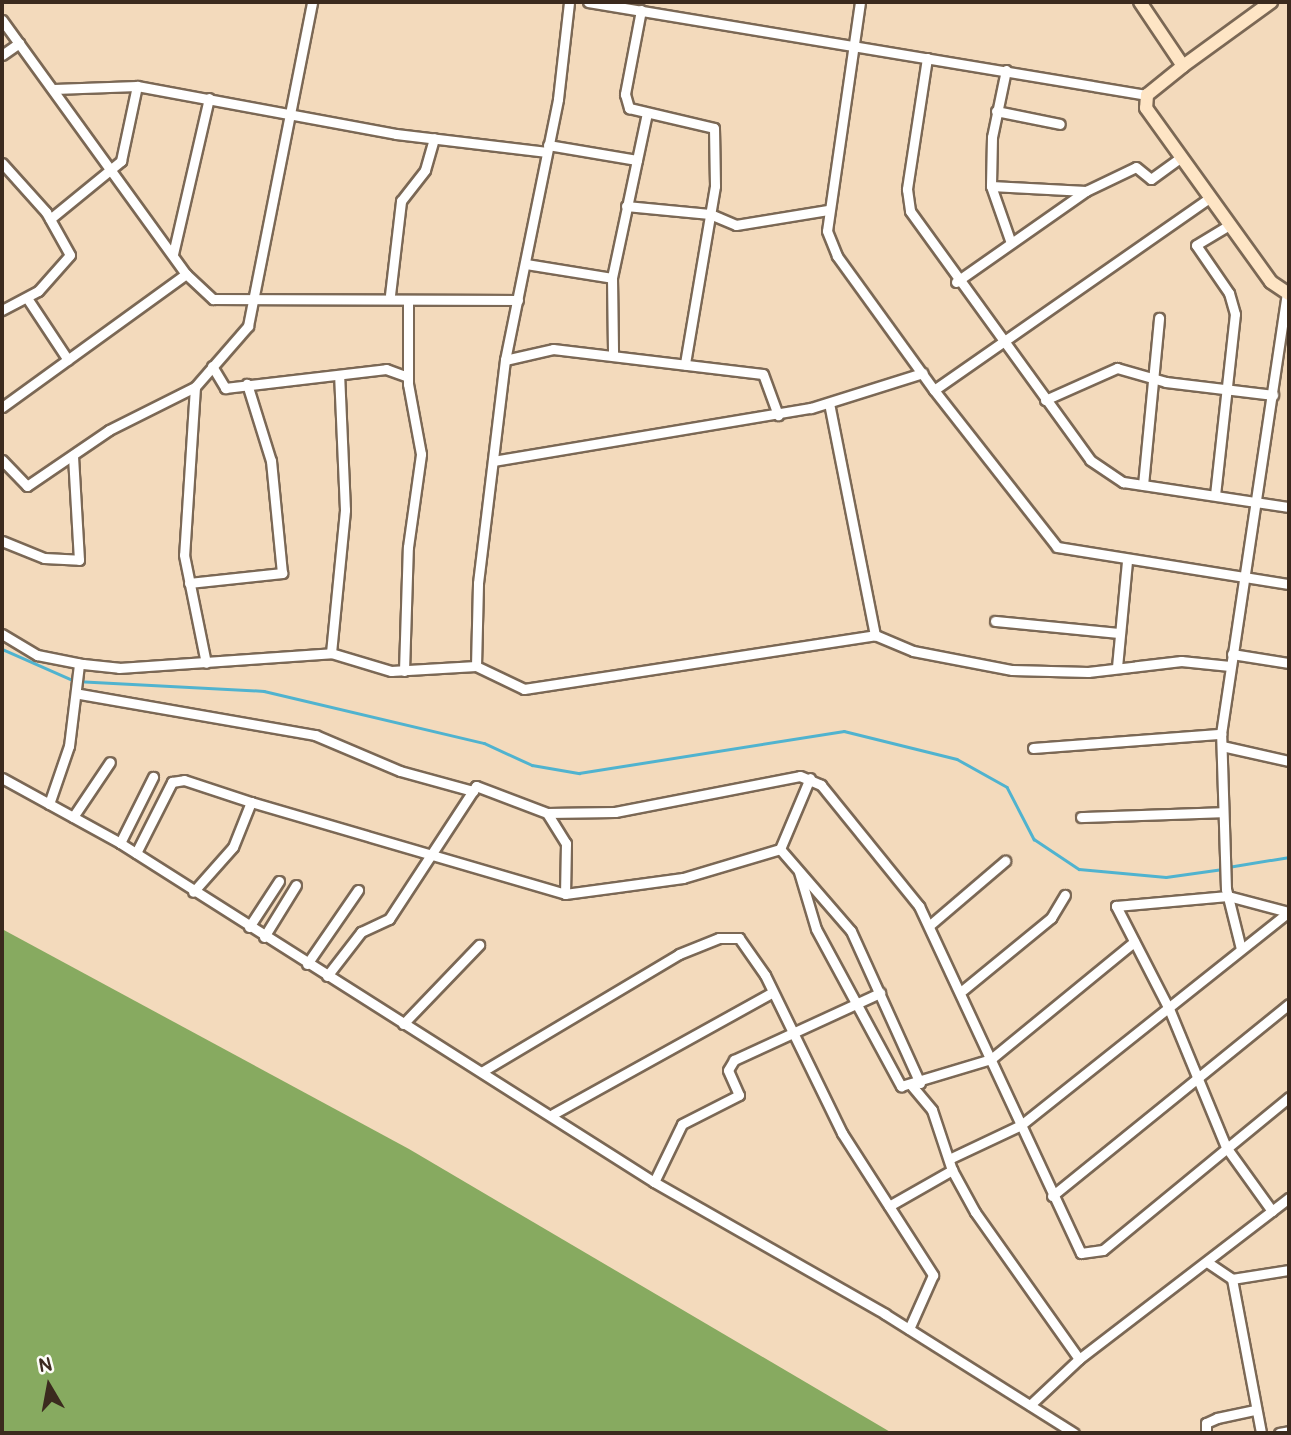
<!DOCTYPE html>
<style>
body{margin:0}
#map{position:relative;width:1291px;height:1435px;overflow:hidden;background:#f3dabc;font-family:Pangolin,sans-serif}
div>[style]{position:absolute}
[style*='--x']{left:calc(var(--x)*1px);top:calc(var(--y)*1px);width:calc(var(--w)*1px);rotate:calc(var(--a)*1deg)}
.forest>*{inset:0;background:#87aa60}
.stream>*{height:2.5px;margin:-1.25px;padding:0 1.25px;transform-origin:1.25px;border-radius:1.25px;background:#50b3cf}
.roads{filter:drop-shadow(2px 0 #7b6855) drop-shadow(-2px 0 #7b6855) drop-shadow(0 2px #7b6855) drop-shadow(0 -2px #7b6855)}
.minor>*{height:9px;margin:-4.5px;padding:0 4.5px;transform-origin:4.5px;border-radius:4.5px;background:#fff}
.secondary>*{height:12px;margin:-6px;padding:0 6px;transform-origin:6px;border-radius:6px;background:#fee5c5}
span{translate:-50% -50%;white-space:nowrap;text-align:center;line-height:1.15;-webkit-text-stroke:7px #fdfcf7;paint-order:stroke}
.frame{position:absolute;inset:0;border:4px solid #3b2a1e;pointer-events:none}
.north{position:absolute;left:14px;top:1351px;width:70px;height:70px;-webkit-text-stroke:5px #fdfcf7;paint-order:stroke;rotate:350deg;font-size:19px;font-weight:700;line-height:28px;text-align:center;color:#3b2a1e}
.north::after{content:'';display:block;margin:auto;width:24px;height:32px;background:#3b2a1e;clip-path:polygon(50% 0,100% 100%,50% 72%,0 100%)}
</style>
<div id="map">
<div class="forest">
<div style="clip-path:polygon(2px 929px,409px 1149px,892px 1433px,2px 1433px)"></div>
</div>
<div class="stream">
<div style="--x:2;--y:649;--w:80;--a:23.7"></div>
<div style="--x:75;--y:681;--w:189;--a:3"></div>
<div style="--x:264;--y:691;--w:226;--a:13.3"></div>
<div style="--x:484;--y:743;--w:53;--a:24.6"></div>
<div style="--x:532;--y:765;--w:48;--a:9.7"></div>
<div style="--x:579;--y:773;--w:268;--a:-9"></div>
<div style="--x:844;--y:731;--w:116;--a:13.9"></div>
<div style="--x:957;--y:759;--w:57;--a:29.2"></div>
<div style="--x:1007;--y:787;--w:59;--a:62.6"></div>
<div style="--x:1034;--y:839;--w:54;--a:33.7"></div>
<div style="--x:1079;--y:869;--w:87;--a:5.3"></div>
<div style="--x:1166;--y:877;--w:57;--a:-8.1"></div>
<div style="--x:1228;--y:867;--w:62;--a:-9.3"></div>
</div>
<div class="roads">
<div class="minor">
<div style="--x:588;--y:2;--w:567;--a:9.45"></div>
<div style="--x:860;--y:2;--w:231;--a:98.2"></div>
<div style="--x:827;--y:231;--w:27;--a:68"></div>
<div style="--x:837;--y:256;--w:165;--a:54.1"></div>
<div style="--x:934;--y:390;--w:199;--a:51.9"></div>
<div style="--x:1057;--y:547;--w:235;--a:9.1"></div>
<div style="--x:641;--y:10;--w:86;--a:100.8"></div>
<div style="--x:625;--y:94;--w:15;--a:74"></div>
<div style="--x:629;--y:108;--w:87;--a:13.2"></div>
<div style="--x:714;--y:128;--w:58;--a:89"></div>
<div style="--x:715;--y:186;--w:181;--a:99.6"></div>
<div style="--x:2;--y:20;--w:314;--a:54.1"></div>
<div style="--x:186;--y:274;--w:227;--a:144.1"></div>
<div style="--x:2;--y:55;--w:21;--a:-35"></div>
<div style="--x:927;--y:58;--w:133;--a:98.7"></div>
<div style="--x:907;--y:189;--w:22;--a:82"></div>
<div style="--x:910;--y:211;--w:307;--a:54.1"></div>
<div style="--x:1090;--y:460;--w:40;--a:34"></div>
<div style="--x:1123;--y:482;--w:168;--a:8.6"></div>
<div style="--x:1006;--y:70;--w:68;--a:101.8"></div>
<div style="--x:992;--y:137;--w:49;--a:91.2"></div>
<div style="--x:991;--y:186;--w:60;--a:70.7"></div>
<div style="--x:54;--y:89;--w:83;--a:-2.1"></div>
<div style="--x:137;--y:86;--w:263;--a:10.5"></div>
<div style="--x:396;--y:134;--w:152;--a:6.8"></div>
<div style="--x:996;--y:111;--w:65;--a:11.5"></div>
<div style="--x:548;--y:145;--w:90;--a:9.6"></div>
<div style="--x:637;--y:160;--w:121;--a:102"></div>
<div style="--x:612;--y:278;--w:76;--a:89.2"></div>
<div style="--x:637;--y:160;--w:48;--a:-78"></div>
<div style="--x:2;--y:163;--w:66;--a:48.1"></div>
<div style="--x:46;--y:212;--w:49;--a:60.8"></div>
<div style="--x:70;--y:255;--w:48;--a:131.6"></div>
<div style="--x:38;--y:291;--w:41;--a:152.2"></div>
<div style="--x:991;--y:186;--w:95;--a:3"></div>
<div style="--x:626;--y:206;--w:84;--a:5.4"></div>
<div style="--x:710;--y:214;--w:28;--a:23"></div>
<div style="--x:736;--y:225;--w:93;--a:-9.3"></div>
<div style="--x:50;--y:219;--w:92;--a:-39.2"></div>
<div style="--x:121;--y:161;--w:77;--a:-78"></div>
<div style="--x:173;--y:254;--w:160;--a:-77"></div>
<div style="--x:526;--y:264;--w:87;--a:9.2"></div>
<div style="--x:186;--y:274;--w:37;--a:43"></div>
<div style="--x:213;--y:299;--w:305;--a:0.2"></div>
<div style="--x:956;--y:282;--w:159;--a:-35"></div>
<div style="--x:1086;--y:191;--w:55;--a:-25.6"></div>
<div style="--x:1136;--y:167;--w:19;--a:39"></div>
<div style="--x:1151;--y:179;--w:36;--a:-36"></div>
<div style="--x:390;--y:295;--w:95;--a:-83.3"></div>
<div style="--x:401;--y:201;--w:39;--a:-52"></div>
<div style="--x:425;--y:170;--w:33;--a:-74"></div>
<div style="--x:27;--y:298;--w:74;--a:56.5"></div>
<div style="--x:505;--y:360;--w:49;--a:-12.9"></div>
<div style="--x:553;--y:349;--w:211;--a:6.8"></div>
<div style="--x:763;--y:374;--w:44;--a:69.9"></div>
<div style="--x:212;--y:366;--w:26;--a:59"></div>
<div style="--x:225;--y:388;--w:162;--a:-6.7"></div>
<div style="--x:386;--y:369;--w:23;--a:20"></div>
<div style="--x:195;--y:387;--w:168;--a:93.7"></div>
<div style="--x:184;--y:555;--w:110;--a:78.5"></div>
<div style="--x:934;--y:390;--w:335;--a:-34.9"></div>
<div style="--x:1045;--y:400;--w:79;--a:-24"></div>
<div style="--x:1117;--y:368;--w:51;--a:15.9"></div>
<div style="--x:1166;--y:382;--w:108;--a:6.9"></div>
<div style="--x:829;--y:403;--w:237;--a:78.8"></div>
<div style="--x:2;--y:460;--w:36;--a:46"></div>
<div style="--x:27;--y:486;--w:99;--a:-34.3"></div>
<div style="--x:109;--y:430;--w:96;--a:-26.6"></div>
<div style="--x:195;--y:387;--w:81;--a:-49"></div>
<div style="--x:248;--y:326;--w:330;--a:-78.8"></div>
<div style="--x:493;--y:461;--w:322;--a:-9.5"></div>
<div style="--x:811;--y:408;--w:117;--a:-17.4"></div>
<div style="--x:1143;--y:485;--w:168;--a:-84.5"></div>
<div style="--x:1215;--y:495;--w:182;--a:-83.7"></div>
<div style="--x:1235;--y:314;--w:22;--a:-106"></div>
<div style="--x:1229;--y:293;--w:58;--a:-124.5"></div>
<div style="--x:1196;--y:245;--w:39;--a:-31"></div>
<div style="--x:2;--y:541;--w:45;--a:22"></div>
<div style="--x:44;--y:558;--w:35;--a:3"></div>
<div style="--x:79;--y:560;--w:105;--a:-93.3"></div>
<div style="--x:189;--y:583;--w:94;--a:-6.1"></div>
<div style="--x:282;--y:573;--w:113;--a:-95.6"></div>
<div style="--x:271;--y:461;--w:81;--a:-107.3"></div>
<div style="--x:995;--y:621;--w:125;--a:5.5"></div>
<div style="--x:2;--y:634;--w:41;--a:31"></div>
<div style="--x:37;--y:655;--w:47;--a:11.1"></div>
<div style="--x:83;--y:664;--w:36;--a:6"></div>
<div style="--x:119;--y:668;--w:213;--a:-4"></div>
<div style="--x:331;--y:653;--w:63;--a:16.7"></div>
<div style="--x:391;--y:671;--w:85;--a:-3.4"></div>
<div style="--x:476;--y:666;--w:53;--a:25.6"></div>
<div style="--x:524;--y:689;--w:355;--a:-8.7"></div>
<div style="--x:875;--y:635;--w:41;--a:22.8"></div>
<div style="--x:913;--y:651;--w:101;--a:10.9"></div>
<div style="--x:1012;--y:670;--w:76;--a:1.5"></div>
<div style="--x:1088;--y:672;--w:94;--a:-6.7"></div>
<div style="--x:1181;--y:661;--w:49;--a:5.8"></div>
<div style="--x:331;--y:653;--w:144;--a:-84.4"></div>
<div style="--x:345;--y:510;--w:135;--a:-92.5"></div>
<div style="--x:1232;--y:654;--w:58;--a:9"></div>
<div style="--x:476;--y:666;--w:83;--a:-88.6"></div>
<div style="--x:478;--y:583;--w:225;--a:-83.1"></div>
<div style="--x:505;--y:360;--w:266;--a:-78.5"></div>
<div style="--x:558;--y:99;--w:98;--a:-83.5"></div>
<div style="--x:1117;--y:667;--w:105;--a:-84.6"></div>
<div style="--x:404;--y:671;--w:124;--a:-88.2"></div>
<div style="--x:408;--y:547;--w:94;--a:-82"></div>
<div style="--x:421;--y:454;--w:71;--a:-100.5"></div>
<div style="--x:408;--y:384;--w:83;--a:-90"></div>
<div style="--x:80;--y:694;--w:239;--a:9.9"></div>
<div style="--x:315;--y:735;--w:92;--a:23"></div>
<div style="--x:400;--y:771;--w:76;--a:15.3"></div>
<div style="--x:1222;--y:746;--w:69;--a:12.6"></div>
<div style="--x:1033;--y:748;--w:189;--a:-4.3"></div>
<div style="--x:2;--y:778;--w:135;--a:28.8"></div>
<div style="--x:120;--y:843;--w:633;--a:32.41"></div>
<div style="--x:654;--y:1182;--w:266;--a:29.7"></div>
<div style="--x:885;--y:1314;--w:223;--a:32.2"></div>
<div style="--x:251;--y:802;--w:327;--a:16.3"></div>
<div style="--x:565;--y:894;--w:119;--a:-7.7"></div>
<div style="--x:683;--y:878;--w:101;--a:-16.6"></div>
<div style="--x:780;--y:849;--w:77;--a:-67.1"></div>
<div style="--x:49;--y:804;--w:61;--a:-71"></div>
<div style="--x:69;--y:746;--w:83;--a:-83"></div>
<div style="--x:547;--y:813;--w:36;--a:58"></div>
<div style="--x:566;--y:843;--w:51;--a:91.1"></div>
<div style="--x:73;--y:817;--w:66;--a:-56.1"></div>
<div style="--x:1081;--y:817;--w:142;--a:-2"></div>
<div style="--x:120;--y:843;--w:74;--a:-63.4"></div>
<div style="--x:780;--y:849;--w:108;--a:49.1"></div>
<div style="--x:851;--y:931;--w:167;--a:65.6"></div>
<div style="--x:136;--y:853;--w:80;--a:-63.1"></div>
<div style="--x:172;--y:782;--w:12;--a:-9"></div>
<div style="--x:184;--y:780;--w:71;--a:18.2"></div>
<div style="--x:251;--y:802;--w:48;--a:111.8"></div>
<div style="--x:233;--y:847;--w:60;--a:131.6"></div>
<div style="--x:799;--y:872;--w:59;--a:73.4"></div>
<div style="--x:816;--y:929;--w:179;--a:61.6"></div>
<div style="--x:901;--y:1086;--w:94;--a:-16.7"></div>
<div style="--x:991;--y:1059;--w:185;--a:-39.3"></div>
<div style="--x:930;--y:925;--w:99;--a:-40.5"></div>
<div style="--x:249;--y:927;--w:55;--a:-56.9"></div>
<div style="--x:264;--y:937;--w:61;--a:-58.4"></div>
<div style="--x:1241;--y:949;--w:62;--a:-104"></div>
<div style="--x:1226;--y:889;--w:155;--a:-91.8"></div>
<div style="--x:1221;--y:734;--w:445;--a:-81.5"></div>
<div style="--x:307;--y:964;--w:90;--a:-55.4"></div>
<div style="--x:327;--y:976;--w:56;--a:-52.3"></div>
<div style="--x:361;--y:932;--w:31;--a:-25"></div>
<div style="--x:389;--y:919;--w:159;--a:-56.8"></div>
<div style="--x:476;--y:786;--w:76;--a:20.8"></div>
<div style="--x:547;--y:813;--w:68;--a:-0.8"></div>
<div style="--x:615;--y:812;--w:188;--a:-11"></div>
<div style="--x:800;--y:776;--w:23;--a:23"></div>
<div style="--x:821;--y:785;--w:156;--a:51"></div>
<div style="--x:919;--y:906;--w:383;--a:65"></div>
<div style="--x:1081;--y:1253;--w:22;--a:-8"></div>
<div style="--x:1103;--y:1250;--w:241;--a:-39.4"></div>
<div style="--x:963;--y:990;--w:114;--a:-39.3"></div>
<div style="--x:1051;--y:918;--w:27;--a:-59"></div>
<div style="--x:403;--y:1024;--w:110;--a:-46.1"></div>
<div style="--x:483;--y:1071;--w:228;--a:-30.8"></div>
<div style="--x:679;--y:954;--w:43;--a:-21.8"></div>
<div style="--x:719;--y:938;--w:20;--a:0"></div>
<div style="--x:739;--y:938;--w:45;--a:54.9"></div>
<div style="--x:765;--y:975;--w:176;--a:64"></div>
<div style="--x:842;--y:1133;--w:169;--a:57.3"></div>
<div style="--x:933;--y:1275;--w:59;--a:114"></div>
<div style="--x:912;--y:1086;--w:31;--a:50"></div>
<div style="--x:932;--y:1110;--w:63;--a:71.6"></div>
<div style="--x:952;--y:1170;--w:48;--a:61.3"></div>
<div style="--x:975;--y:1212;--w:180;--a:54.7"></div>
<div style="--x:553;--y:1114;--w:249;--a:-29"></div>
<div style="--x:949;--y:1159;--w:80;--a:-25.3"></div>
<div style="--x:1021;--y:1125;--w:342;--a:-38.5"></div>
<div style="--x:654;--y:1182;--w:64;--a:-64.2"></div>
<div style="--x:682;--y:1124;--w:64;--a:-27"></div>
<div style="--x:739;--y:1095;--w:27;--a:-114"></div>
<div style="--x:728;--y:1070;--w:12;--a:-59"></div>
<div style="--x:734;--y:1060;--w:161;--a:-24.7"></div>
<div style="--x:1052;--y:1196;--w:305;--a:-39"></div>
<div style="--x:889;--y:1206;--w:73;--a:-29.7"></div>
<div style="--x:1272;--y:1211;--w:79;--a:-125.7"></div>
<div style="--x:1226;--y:1147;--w:149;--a:-112.4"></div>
<div style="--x:1169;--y:1009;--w:116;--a:-117.2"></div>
<div style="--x:1116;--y:906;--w:112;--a:-5.1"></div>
<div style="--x:1228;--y:896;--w:62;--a:14.9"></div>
<div style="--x:1207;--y:1262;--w:30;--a:34"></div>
<div style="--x:1232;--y:1279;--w:58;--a:-9"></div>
<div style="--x:1232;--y:1279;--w:157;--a:79.3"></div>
<div style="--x:1030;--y:1405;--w:67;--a:-43.2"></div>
<div style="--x:1079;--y:1359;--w:265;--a:-37.5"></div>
<div style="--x:1206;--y:1433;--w:10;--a:-90"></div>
<div style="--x:1206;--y:1423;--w:12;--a:-24"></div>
<div style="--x:1217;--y:1418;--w:39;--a:-12"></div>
<div style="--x:1279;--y:1433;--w:10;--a:-11"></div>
</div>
<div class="secondary">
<div style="--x:1140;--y:2;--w:77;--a:56.1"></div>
<div style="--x:1183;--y:66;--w:109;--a:-36"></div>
<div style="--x:1183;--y:66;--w:46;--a:141.1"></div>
<div style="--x:1147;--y:95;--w:13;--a:94"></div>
<div style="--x:1146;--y:108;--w:214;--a:54.3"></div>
<div style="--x:1271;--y:282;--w:22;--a:34"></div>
</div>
</div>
<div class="frame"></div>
<div class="north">N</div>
</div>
